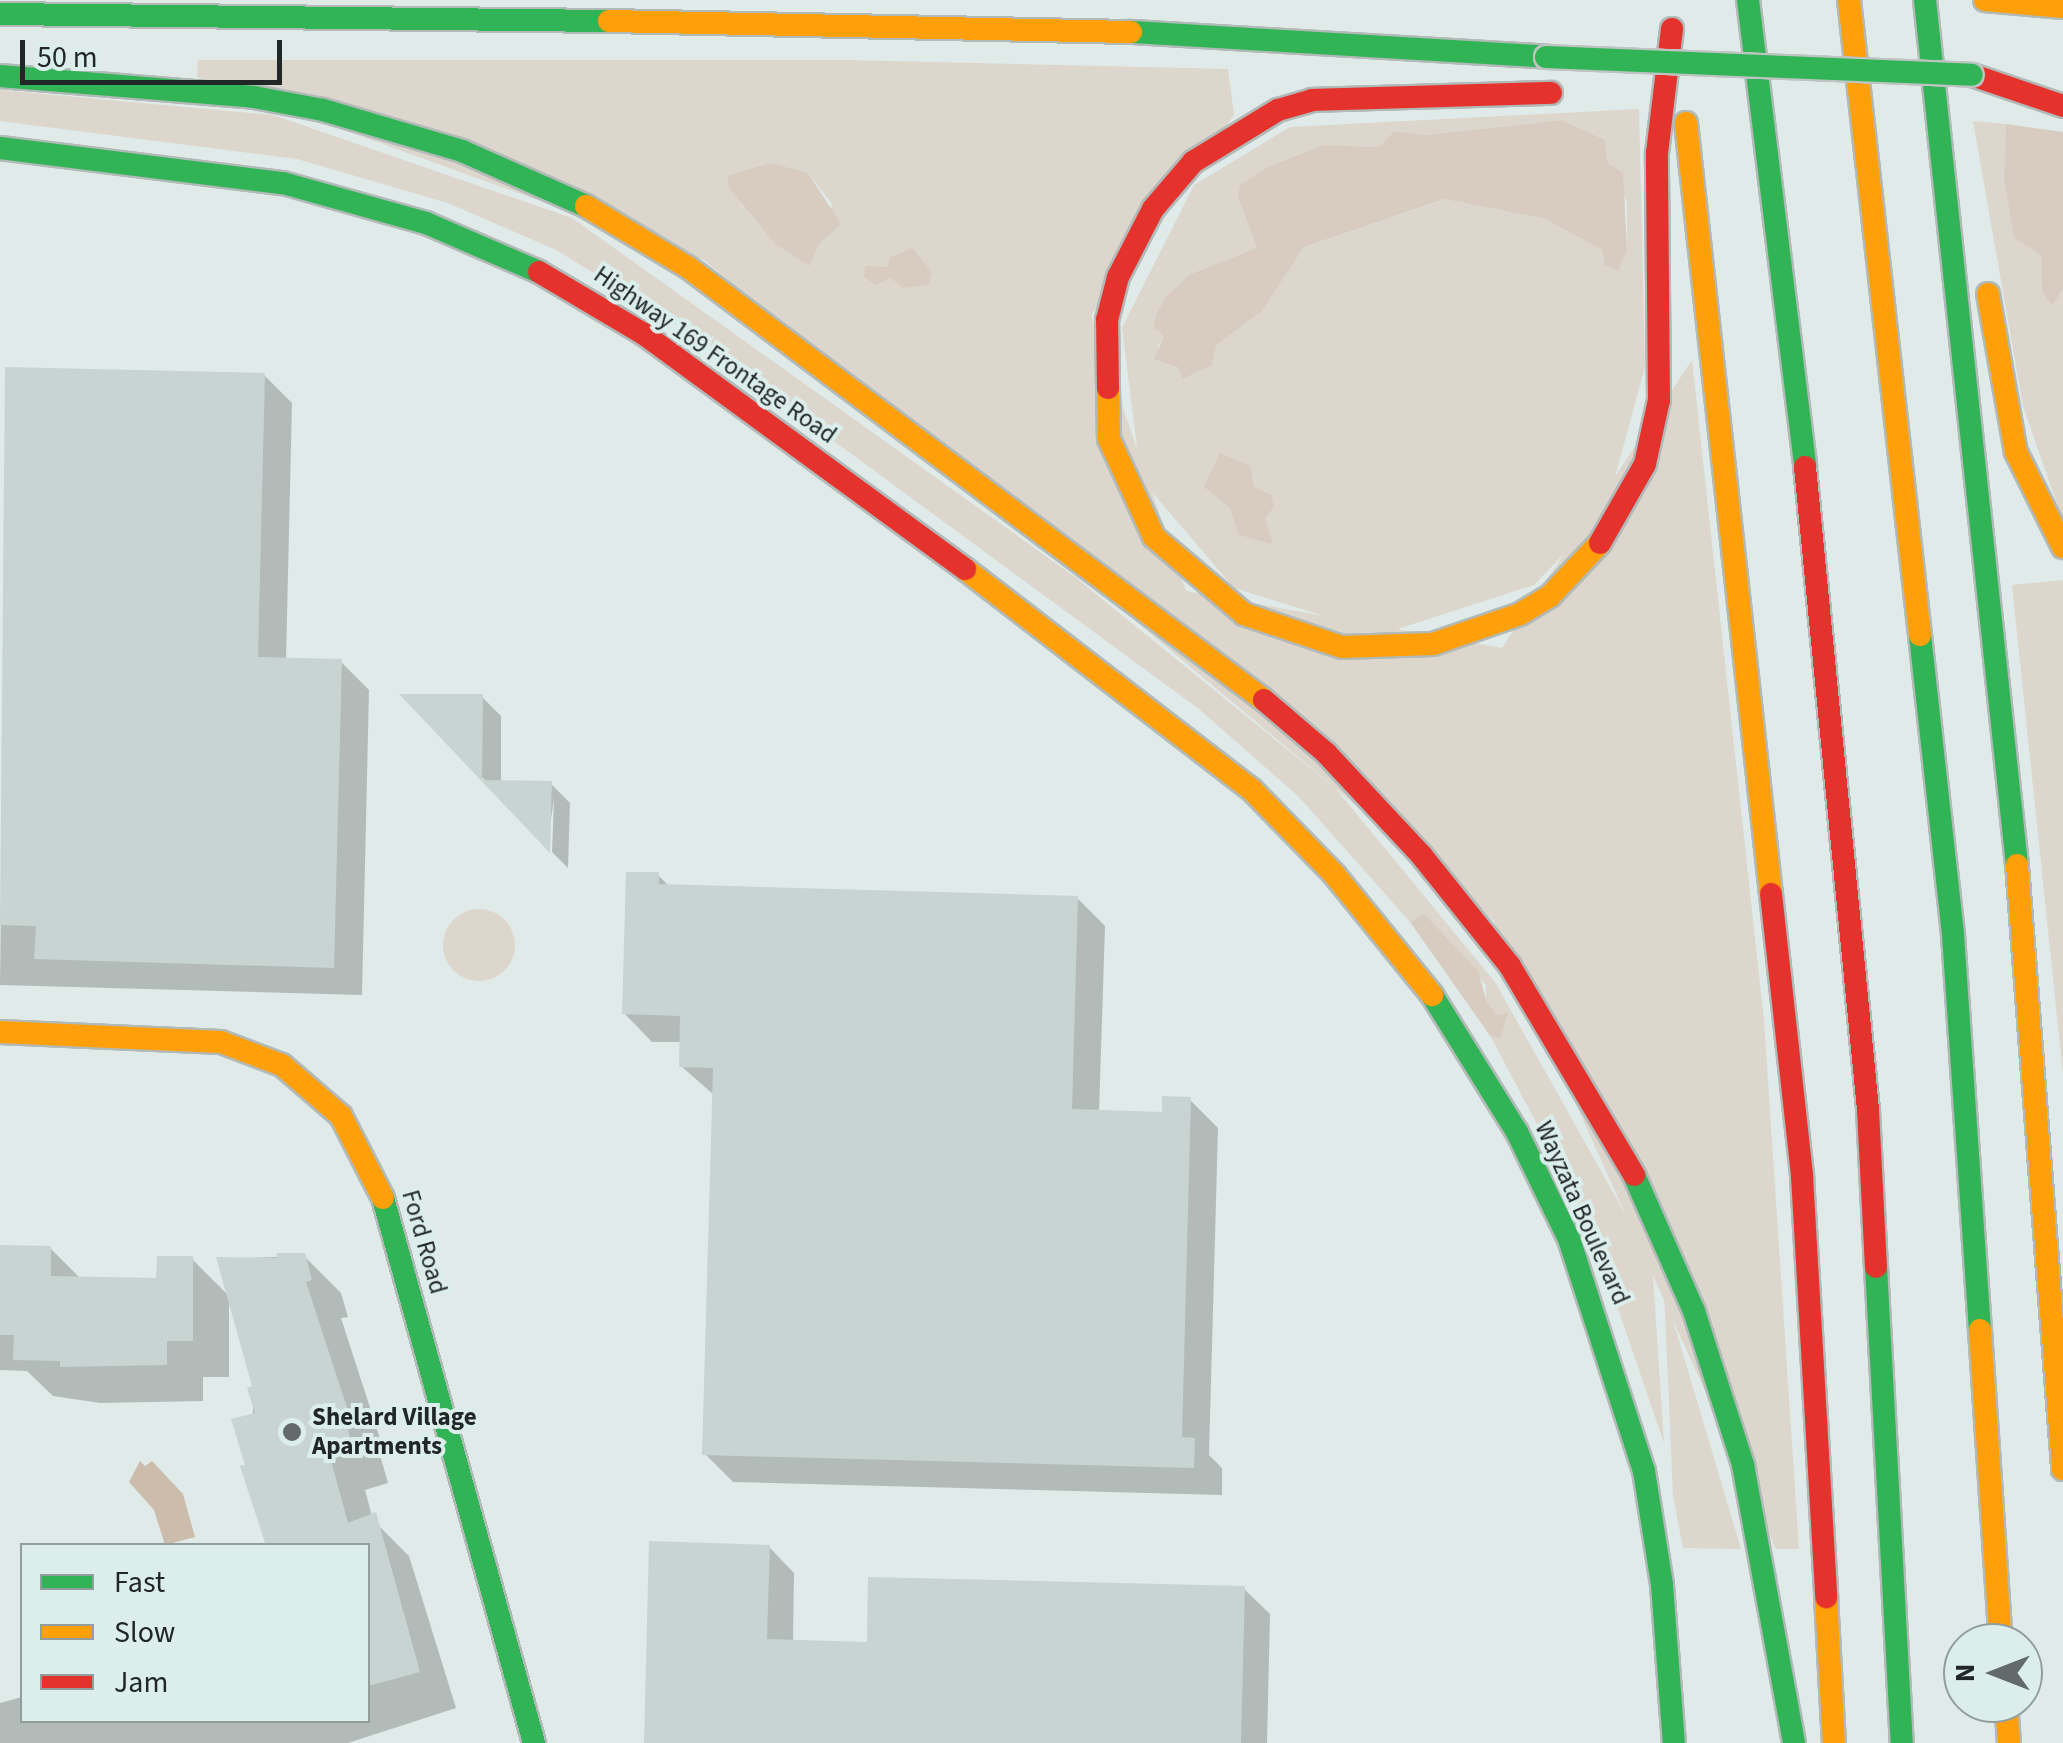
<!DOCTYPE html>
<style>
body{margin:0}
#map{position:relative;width:2063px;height:1743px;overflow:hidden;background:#e0eae8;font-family:"Source Sans 3",sans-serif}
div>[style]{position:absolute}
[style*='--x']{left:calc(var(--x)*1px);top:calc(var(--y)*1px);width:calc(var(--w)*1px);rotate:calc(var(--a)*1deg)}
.green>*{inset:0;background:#dcd6cc}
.round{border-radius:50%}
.forest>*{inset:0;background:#d7ccbf}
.water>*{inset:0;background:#ccbcab}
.shadow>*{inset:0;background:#0003}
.building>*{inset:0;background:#c7d4d2}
.roads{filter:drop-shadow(2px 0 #b2bab8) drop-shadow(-2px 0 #b2bab8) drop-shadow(0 2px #b2bab8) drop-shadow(0 -2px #b2bab8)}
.fast>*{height:22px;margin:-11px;padding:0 11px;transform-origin:11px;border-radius:11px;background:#30b455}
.slow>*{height:22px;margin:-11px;padding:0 11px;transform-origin:11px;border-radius:11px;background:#ff9f0a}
.jam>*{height:22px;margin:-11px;padding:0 11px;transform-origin:11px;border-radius:11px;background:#e5322d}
.bridges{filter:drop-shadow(2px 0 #bfc4c3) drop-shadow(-2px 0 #bfc4c3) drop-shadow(0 2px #bfc4c3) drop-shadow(0 -2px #bfc4c3)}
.fast-bridge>*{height:22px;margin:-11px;padding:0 11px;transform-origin:11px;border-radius:11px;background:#30b455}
.dots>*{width:28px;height:28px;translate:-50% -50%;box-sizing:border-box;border:5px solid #dceeeb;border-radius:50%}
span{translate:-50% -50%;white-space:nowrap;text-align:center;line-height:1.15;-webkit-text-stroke:8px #dceeeb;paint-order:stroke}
.street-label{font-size:25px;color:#202726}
.poi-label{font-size:25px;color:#202726;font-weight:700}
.left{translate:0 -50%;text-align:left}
.legend{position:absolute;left:20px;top:1543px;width:350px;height:180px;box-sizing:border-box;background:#dceeeb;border:2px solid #919e9c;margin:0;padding:12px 18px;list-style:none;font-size:30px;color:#202726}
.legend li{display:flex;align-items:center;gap:20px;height:50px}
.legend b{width:50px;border:2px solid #919e9c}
.north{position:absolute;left:1943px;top:1623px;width:100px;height:100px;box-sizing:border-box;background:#dceeeb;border:2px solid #919e9c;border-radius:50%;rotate:270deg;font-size:28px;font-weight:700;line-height:40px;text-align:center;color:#202726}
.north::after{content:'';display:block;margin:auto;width:35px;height:45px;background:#636b6a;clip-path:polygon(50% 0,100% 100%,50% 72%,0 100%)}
.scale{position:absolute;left:20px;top:40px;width:262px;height:45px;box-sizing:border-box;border:5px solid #202726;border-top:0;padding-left:12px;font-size:30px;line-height:35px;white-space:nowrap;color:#202726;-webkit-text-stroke:8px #dceeeb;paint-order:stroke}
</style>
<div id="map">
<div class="green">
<div style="clip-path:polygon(evenodd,198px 60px,848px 60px,1228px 69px,1234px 115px,1091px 315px,1186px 591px,1502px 648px,1692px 360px,1764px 1021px,1799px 1549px,1776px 1549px,1493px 920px,704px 260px,197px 77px,198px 60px,808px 173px,832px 204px,827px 237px,818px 245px,774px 243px,739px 201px,808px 173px)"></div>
<div style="clip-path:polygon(0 90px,273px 115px,572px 218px,1075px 577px,1336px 789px,1495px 982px,1652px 1262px,1664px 1443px,1588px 1221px,1491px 1037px,1501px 1038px,1507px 1011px,1498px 1015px,1486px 1003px,1486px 985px,1424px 915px,1410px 922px,1299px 797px,1199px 709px,658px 312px,556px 250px,448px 203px,297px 159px,0 121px)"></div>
<div style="clip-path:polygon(evenodd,1639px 109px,1645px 367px,1606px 510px,1534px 585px,1382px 634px,1234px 588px,1141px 479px,1122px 328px,1194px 185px,1290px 127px,1639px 109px,1562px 120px,1605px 140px,1608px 163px,1627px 202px,1627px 250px,1602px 250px,1545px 219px,1446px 199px,1304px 247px,1262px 311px,1215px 345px,1212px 365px,1199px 367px,1157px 347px,1234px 259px,1257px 248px,1238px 197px,1324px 145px,1379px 147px,1394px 131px,1425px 135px,1562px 120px)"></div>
<div style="clip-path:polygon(1973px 121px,2006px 124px,2004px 178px,2041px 256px,2042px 292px,2052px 304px,2063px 289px,2063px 521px,2023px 406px)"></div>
<div style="clip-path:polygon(2063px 580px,2063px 1074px,2012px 585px)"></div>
<div class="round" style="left:443px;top:909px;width:72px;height:72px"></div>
<div style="clip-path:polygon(1664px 1290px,1741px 1549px,1683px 1548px,1673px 1495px)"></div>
</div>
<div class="forest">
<div style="clip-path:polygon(1562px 120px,1605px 140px,1608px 163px,1623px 173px,1627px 250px,1618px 271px,1605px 265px,1602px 250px,1545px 219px,1445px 199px,1304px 247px,1262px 311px,1216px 345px,1212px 365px,1182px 379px,1178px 367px,1154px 359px,1164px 336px,1154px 327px,1156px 314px,1167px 296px,1189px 275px,1257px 248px,1238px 197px,1240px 185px,1266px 168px,1324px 145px,1379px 147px,1394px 131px,1425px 135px)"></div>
<div style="clip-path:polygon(2006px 124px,2063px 132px,2063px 289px,2052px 305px,2042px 292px,2041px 256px,2014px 237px,2004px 178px)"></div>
<div style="clip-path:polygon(770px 163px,808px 173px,841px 224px,818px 245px,809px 266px,774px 243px,729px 188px,728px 176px)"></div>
<div style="clip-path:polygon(912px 248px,932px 272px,929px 284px,903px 288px,891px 278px,876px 285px,864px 277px,865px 266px,888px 267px,890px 258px)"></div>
<div style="clip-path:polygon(1220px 453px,1250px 466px,1254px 487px,1271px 495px,1274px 507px,1265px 518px,1273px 544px,1239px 535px,1230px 508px,1204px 487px)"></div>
<div style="clip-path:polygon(1424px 914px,1478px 971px,1487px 1003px,1498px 1015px,1508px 1011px,1501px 1038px,1491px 1037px,1410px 922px)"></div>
</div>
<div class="water">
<div style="clip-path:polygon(140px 1461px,145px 1466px,152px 1461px,183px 1494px,195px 1537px,165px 1545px,154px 1510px,129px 1482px)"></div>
</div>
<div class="shadow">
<div style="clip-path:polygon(8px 369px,264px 375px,292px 403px,286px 660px,341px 662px,369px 690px,362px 995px,0 985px)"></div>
<div style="clip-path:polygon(405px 696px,482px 697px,501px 716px,501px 783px,551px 784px,570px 803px,568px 868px,552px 852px,554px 799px,547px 846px)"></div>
<div style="clip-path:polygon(658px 875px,670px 887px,1077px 898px,1105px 926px,1099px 1113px,1165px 1115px,1190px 1100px,1218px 1128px,1209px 1455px,1222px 1468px,1222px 1495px,733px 1482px,705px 1454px,714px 1095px,681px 1066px,682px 1042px,652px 1042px,624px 1013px)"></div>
<div style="clip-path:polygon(0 1248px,50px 1248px,81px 1279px,159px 1281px,192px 1259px,230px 1297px,220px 1259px,304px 1256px,341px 1293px,348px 1317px,341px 1318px,385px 1454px,380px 1455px,388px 1483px,365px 1490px,373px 1520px,409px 1556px,456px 1708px,348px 1743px,0 1743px,0 1703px,22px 1697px,22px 1720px,368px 1720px,368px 1546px,248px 1466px,255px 1388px,229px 1299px,229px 1377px,203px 1377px,203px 1401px,100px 1403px,53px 1396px,27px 1371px,0 1370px)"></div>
<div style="clip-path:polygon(769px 1547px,794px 1573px,793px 1642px,869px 1645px,1244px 1589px,1270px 1614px,1267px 1743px,646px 1743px)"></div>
</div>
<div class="building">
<div style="clip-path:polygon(5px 367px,265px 373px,258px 657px,342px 659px,334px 968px,34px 959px,36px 926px,0 925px)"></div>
<div style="clip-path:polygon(399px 694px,483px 694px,482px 780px,552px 781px,550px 853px)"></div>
<div style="clip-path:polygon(626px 872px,659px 872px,659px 884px,1078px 896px,1072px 1109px,1162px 1112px,1162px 1096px,1191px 1097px,1182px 1437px,1195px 1438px,1194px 1468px,702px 1455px,713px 1068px,679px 1067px,680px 1016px,622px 1014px)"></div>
<div style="clip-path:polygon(0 1245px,51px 1246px,51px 1276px,156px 1278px,157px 1256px,193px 1256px,193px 1341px,167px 1341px,167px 1365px,60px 1367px,60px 1361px,13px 1360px,14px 1335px,0 1335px)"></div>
<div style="clip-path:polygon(277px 1253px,305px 1253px,312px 1280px,306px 1282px,350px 1417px,344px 1418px,353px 1446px,329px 1453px,348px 1523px,376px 1512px,420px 1672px,368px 1686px,368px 1546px,266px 1546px,240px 1466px,245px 1465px,231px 1419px,255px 1413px,247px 1388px,252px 1386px,216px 1257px,276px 1258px)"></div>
<div style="clip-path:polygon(649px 1541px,770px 1545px,767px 1639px,867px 1642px,868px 1577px,1245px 1586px,1241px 1743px,644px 1743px)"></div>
</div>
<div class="roads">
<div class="fast">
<div style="--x:1748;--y:0;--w:470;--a:83"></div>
<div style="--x:1925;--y:0;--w:870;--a:83.93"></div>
<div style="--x:0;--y:14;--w:609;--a:0.66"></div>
<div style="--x:1131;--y:32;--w:416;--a:3.4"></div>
<div style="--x:0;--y:76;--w:255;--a:4.7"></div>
<div style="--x:254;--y:97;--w:70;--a:10.7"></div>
<div style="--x:323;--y:110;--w:145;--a:16.4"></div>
<div style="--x:462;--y:151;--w:136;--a:23.9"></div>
<div style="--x:0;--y:148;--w:285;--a:7.1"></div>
<div style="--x:283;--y:183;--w:148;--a:15.6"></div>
<div style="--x:426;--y:223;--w:123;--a:23.4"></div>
<div style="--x:1920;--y:635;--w:302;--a:83.7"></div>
<div style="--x:1953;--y:935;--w:396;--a:86.1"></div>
<div style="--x:1432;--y:995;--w:161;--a:58.2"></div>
<div style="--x:1517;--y:1132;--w:119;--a:64.1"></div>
<div style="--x:1569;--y:1239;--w:244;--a:72.1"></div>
<div style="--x:1644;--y:1471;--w:115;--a:81"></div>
<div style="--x:1662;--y:1585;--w:158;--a:85.7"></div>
<div style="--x:1634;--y:1175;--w:149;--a:66.2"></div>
<div style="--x:1694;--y:1311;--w:162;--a:72.3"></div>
<div style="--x:1743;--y:1465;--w:283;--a:79.6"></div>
<div style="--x:383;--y:1198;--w:566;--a:74.51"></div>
<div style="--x:1876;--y:1267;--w:477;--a:86.9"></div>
</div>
<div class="slow">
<div style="--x:1849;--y:0;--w:639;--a:83.62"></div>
<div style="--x:1985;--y:0;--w:78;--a:5.1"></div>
<div style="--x:609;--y:21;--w:522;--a:1.21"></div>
<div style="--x:1686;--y:123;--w:776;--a:83.71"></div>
<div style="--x:586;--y:206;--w:120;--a:31"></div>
<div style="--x:689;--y:268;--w:719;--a:36.92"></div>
<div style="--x:1988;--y:294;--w:160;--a:80"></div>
<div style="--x:2016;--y:452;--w:106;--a:63.7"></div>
<div style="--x:1108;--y:388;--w:51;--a:88.9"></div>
<div style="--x:1109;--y:439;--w:108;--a:65.3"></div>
<div style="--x:1154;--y:537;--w:118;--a:40.5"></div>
<div style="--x:1244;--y:614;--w:103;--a:18.6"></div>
<div style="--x:1342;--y:647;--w:91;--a:-1.9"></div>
<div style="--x:1433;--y:644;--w:92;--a:-19"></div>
<div style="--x:1520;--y:614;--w:35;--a:-31"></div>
<div style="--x:1550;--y:596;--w:73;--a:-46.7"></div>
<div style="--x:965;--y:569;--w:361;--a:37.6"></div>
<div style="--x:1251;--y:789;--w:119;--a:45.7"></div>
<div style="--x:1334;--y:874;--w:156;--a:51"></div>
<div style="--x:2017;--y:865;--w:606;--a:85.64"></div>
<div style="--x:0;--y:1032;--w:221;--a:2.6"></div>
<div style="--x:221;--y:1042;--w:65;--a:20.7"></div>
<div style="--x:282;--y:1065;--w:78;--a:40.8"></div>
<div style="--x:341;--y:1116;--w:92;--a:62.9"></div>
<div style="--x:1980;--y:1330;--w:314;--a:86.2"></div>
<div style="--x:1826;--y:1597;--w:146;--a:86.9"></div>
<div style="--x:2006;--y:1703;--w:40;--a:85.7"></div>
</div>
<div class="jam">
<div style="--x:1972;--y:75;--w:96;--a:18.8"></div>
<div style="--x:539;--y:272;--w:122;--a:30.6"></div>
<div style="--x:644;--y:334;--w:398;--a:36.2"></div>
<div style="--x:1108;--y:388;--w:68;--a:-90.8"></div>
<div style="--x:1107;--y:320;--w:44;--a:-75.7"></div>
<div style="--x:1118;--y:277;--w:76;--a:-62.8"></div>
<div style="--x:1153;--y:209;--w:62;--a:-49.6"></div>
<div style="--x:1193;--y:162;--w:100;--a:-31.5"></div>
<div style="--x:1278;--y:110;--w:35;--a:-16"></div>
<div style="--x:1312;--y:100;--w:239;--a:-1.7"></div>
<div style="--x:1805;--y:467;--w:646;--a:84.4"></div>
<div style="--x:1868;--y:1110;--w:157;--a:87.1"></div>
<div style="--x:1600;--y:543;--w:91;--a:-60.3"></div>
<div style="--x:1645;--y:464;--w:66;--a:-77.7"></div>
<div style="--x:1659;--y:400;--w:247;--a:-90.5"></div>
<div style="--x:1657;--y:153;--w:125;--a:-83.1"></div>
<div style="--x:1264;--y:700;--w:82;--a:40.5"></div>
<div style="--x:1326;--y:753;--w:141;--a:47"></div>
<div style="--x:1422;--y:856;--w:141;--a:51.3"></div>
<div style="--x:1510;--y:966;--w:243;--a:59.3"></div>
<div style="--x:1771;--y:894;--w:284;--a:83.7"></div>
<div style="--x:1802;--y:1176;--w:422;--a:86.7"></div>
</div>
</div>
<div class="bridges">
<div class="fast-bridge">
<div style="--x:1546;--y:57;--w:426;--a:2.4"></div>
</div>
</div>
<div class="dots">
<div style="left:292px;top:1432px;background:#636b6a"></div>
</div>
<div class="street-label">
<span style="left:715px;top:355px;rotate:35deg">Highway 169 Frontage Road</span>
<span style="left:1582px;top:1213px;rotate:66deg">Wayzata Boulevard</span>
<span style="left:424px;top:1242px;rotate:74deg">Ford Road</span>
</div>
<div class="poi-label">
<span class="left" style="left:312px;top:1432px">Shelard Village<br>Apartments</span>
</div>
<ul class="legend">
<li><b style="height:12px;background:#30b455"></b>Fast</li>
<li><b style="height:12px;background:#ff9f0a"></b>Slow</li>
<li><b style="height:12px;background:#e5322d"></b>Jam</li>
</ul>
<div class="north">N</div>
<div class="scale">50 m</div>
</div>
